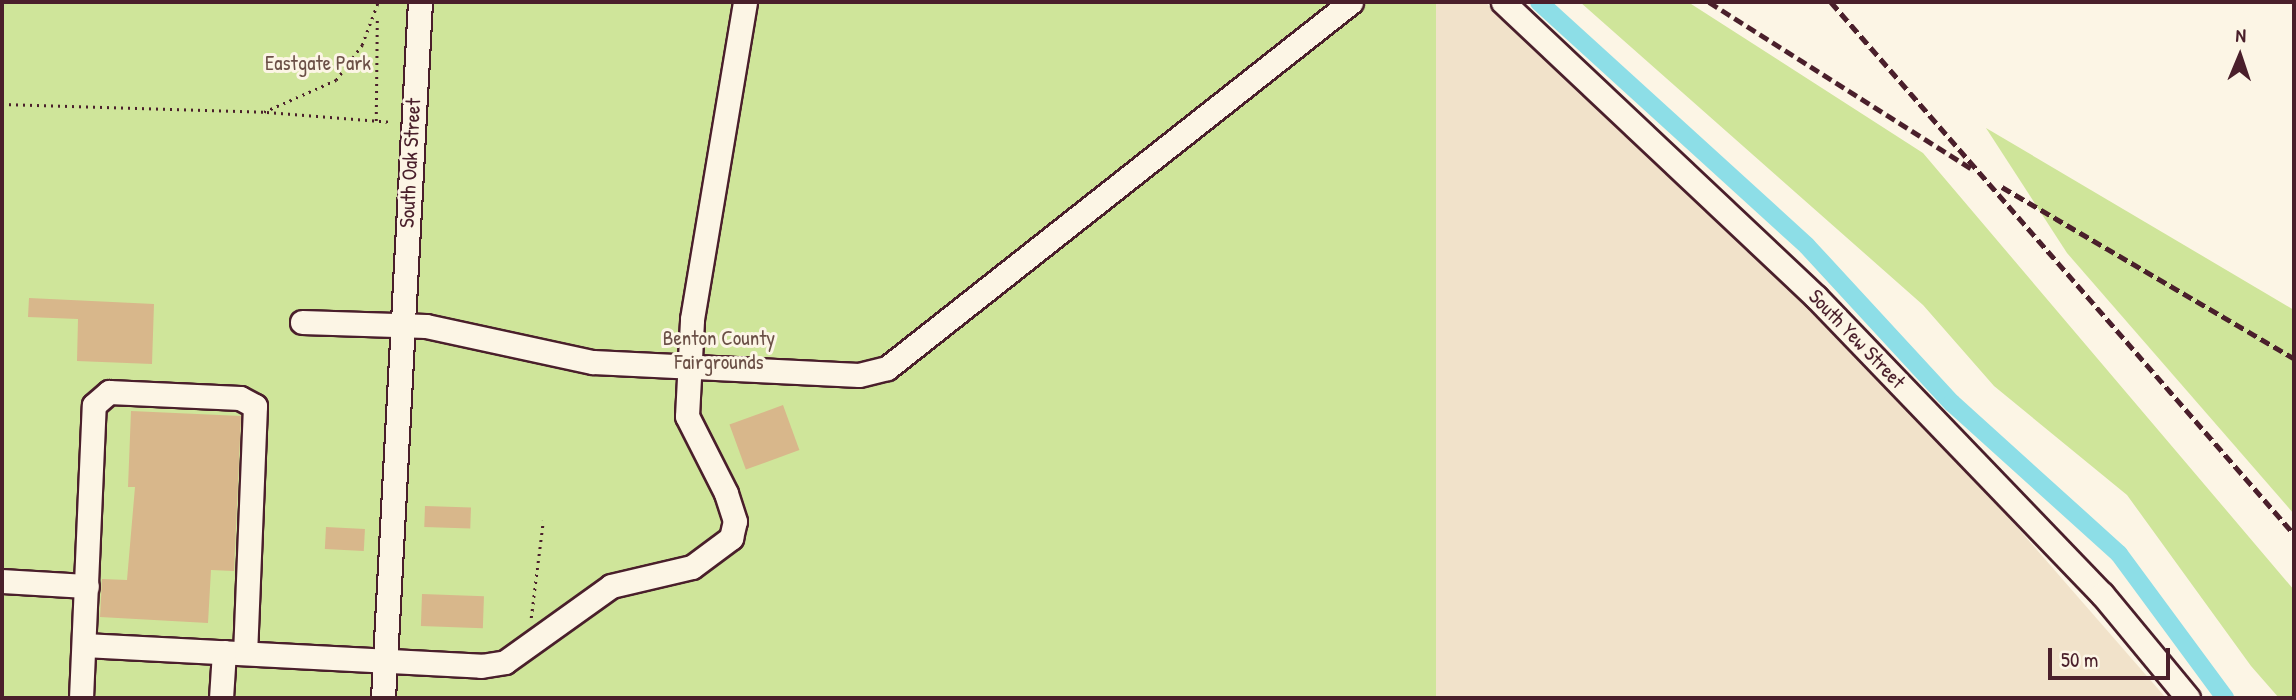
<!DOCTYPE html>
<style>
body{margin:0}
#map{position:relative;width:2296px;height:700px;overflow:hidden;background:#fcf5e5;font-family:"Patrick Hand",sans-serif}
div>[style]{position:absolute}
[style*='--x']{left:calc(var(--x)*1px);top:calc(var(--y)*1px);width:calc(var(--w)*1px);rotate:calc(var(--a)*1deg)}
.built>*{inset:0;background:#f1e2ca}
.green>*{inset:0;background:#cfe59a;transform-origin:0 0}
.canal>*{height:18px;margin:-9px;padding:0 9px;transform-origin:9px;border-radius:9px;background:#8ddee7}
.building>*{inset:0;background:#d8b78b;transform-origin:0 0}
.path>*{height:2.5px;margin-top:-1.25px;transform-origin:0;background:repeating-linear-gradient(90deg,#4a1f2b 0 2px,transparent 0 7px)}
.roads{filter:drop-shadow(2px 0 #4a1f2b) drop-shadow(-2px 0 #4a1f2b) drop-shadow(0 2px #4a1f2b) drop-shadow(0 -2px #4a1f2b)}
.minor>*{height:23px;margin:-11.5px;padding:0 11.5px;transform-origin:11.5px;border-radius:11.5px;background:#fcf5e5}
.rail>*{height:5px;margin-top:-2.5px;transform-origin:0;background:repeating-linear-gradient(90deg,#4a1f2b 0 10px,transparent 0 15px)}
span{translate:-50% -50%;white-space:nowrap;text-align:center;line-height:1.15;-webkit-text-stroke:6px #fcf5e5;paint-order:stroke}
.park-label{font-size:21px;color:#6b5047}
.street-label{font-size:21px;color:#4a1f2b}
.frame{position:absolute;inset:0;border:4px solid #4a1f2b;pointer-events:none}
.north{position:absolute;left:2205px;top:21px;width:70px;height:70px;-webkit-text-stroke:5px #fcf5e5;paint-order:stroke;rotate:2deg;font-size:19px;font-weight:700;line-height:28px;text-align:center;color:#4a1f2b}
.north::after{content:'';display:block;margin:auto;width:24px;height:32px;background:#4a1f2b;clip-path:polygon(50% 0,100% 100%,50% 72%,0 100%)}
.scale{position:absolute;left:2048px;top:648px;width:122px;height:32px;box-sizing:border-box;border:4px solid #4a1f2b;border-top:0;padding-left:9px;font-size:21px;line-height:24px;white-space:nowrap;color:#4a1f2b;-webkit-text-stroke:5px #fcf5e5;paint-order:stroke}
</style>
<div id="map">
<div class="built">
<div style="clip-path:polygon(1436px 2px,1485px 2px,1787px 287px,1996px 503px,2166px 698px,1397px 698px)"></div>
</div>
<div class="green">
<div style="left:2px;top:2px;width:1434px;height:696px"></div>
<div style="clip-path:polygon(1580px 2px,1688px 2px,1923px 153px,2294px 590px,2294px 698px,2279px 698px,2251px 666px,2127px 495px,1994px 386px,1923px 305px)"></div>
<div style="clip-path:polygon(1986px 128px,2294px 310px,2294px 514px,2067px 253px)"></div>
</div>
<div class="canal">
<div style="--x:1539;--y:2;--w:362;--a:42.3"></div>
<div style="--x:1807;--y:246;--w:214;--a:47.3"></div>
<div style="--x:1952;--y:403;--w:225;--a:42.1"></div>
<div style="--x:2119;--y:554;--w:179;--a:53.6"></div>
</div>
<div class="building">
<div style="clip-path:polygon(29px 298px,154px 304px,152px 364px,77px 361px,78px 319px,28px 317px)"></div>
<div style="left:783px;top:405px;width:48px;height:57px;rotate:70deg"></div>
<div style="clip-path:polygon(131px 411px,241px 416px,234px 571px,211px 570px,208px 623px,100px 617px,102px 579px,127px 580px,135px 487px,128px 487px)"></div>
<div style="left:425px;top:506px;width:46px;height:21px;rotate:2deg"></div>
<div style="left:326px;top:527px;width:39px;height:22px;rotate:3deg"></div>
<div style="left:422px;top:594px;width:62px;height:32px;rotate:2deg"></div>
</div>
<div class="path">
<div style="--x:2;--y:104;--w:262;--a:1.7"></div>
<div style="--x:264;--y:112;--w:79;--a:-24"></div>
<div style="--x:336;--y:80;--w:44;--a:-53.4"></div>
<div style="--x:362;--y:45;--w:46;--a:-69.6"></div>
<div style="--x:267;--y:112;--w:126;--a:4.5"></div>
<div style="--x:376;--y:121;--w:104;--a:-89.4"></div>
<div style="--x:531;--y:618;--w:98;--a:-82.9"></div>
</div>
<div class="roads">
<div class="minor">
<div style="--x:1503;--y:2;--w:430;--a:43.3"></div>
<div style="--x:1816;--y:297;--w:412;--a:46.1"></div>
<div style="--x:2102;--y:594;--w:135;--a:50.4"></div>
<div style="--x:302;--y:322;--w:124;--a:1.8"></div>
<div style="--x:426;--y:326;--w:171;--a:12.2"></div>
<div style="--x:593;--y:362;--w:266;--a:2.8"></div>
<div style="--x:859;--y:375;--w:29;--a:-14"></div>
<div style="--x:887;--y:368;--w:591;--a:-38.27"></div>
<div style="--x:2;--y:581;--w:85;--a:3.4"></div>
<div style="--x:84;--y:645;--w:398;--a:3"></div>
<div style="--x:481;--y:666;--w:24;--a:-9"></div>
<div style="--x:505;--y:662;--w:130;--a:-35.6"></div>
<div style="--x:611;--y:586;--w:83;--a:-13.2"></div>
<div style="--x:692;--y:567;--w:49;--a:-36.6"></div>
<div style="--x:731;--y:538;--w:17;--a:-77"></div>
<div style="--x:735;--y:521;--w:29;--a:-108"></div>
<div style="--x:726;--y:493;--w:86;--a:-116.9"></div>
<div style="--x:687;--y:416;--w:97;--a:-87"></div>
<div style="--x:692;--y:319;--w:321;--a:-80.5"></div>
<div style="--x:81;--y:698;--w:293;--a:-87.5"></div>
<div style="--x:94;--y:405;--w:20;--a:-41"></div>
<div style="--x:109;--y:392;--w:131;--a:2.6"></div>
<div style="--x:240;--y:398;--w:17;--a:28"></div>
<div style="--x:255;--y:406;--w:247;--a:92.3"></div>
<div style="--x:221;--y:698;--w:46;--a:-86.3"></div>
<div style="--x:383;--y:698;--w:697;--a:-86.96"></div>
</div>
</div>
<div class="rail">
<div style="--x:1709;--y:2;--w:315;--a:32.4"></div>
<div style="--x:1831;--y:2;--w:705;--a:48.97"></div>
<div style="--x:2002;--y:187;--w:338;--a:30.4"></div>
</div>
<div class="park-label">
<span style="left:318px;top:63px">Eastgate Park</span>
<span style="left:719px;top:350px">Benton County<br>Fairgrounds</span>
</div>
<div class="street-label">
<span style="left:410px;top:163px;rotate:-87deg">South Oak Street</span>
<span style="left:1857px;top:339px;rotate:46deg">South Yew Street</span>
</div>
<div class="frame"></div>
<div class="north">N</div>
<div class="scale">50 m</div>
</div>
